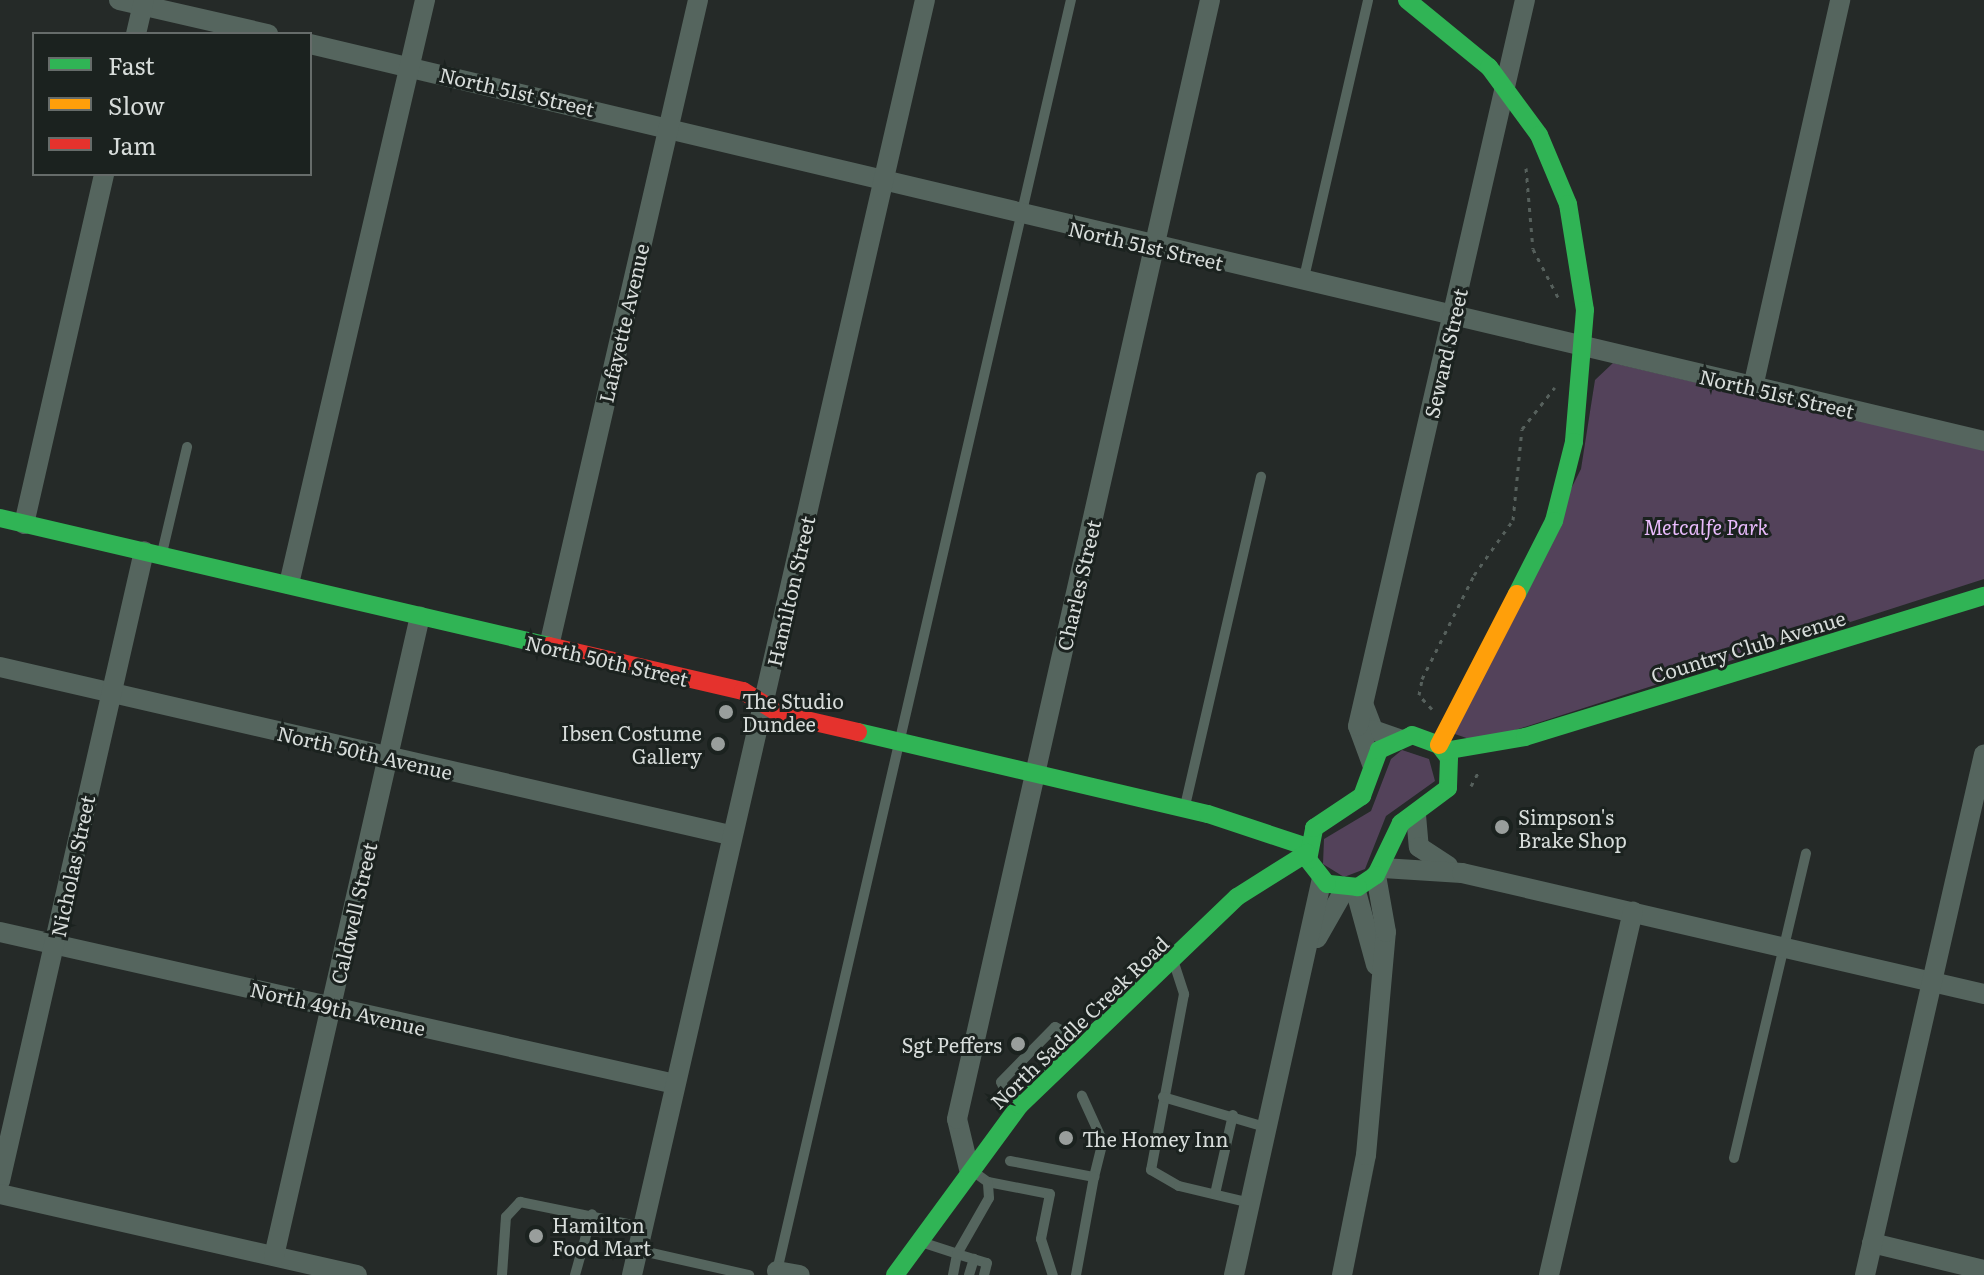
<!DOCTYPE html>
<style>
body{margin:0}
#map{position:relative;width:1984px;height:1275px;overflow:hidden;background:#252a28;font-family:Literata,serif}
div>[style]{position:absolute}
[style*='--x']{left:calc(var(--x)*1px);top:calc(var(--y)*1px);width:calc(var(--w)*1px);rotate:calc(var(--a)*1deg)}
.green>*{inset:0;background:#53425a}
.path>*{height:3px;margin-top:-1.5px;transform-origin:0;background:repeating-linear-gradient(90deg,#56605c 0 4px,transparent 0 10px)}
.lane>*{height:10px;margin:-5px;padding:0 5px;transform-origin:5px;border-radius:5px;background:#55655e}
.street>*{height:20px;margin:-10px;padding:0 10px;transform-origin:10px;border-radius:10px;background:#55655e}
.fast>*{height:18px;margin:-9px;padding:0 9px;transform-origin:9px;border-radius:9px;background:#30b455}
.slow>*{height:18px;margin:-9px;padding:0 9px;transform-origin:9px;border-radius:9px;background:#ff9f0a}
.jam>*{height:18px;margin:-9px;padding:0 9px;transform-origin:9px;border-radius:9px;background:#e5322d}
.dots>*{width:22px;height:22px;translate:-50% -50%;box-sizing:border-box;border:4px solid #1b221f;border-radius:50%}
span{translate:-50% -50%;white-space:nowrap;text-align:center;line-height:1.15;-webkit-text-stroke:6px #1b221f;paint-order:stroke}
.street-label{font-size:20px;color:#d7dcda}
.park-label{font-size:20px;color:#e9bbfc;font-style:italic}
.poi-label{font-size:20px;color:#d7dcda}
.left{translate:0 -50%;text-align:left}
.right{translate:-100% -50%;text-align:right}
.legend{position:absolute;left:32px;top:32px;width:280px;height:144px;box-sizing:border-box;background:#1b221f;border:2px solid #666c6a;margin:0;padding:10px 14px;list-style:none;font-size:24px;color:#d7dcda}
.legend li{display:flex;align-items:center;gap:16px;height:40px}
.legend b{width:40px;border:2px solid #666c6a}
</style>
<div id="map">
<div class="green">
<div style="clip-path:polygon(1613px 363px,1984px 450px,1984px 579px,1478px 742px,1449px 732px,1581px 469px,1595px 380px)"></div>
<div style="clip-path:polygon(1402px 750px,1429px 759px,1435px 781px,1386px 816px,1365px 869px,1344px 877px,1323px 864px,1324px 839px,1371px 811px,1391px 759px)"></div>
</div>
<div class="path">
<div style="--x:1526;--y:168;--w:81;--a:85.1"></div>
<div style="--x:1533;--y:249;--w:59;--a:62.6"></div>
<div style="--x:1432;--y:709;--w:19;--a:-133"></div>
<div style="--x:1419;--y:695;--w:16;--a:-79"></div>
<div style="--x:1422;--y:679;--w:116;--a:-63.4"></div>
<div style="--x:1474;--y:575;--w:67;--a:-54.7"></div>
<div style="--x:1513;--y:520;--w:91;--a:-84.4"></div>
<div style="--x:1522;--y:429;--w:53;--a:-51.8"></div>
<div style="--x:1471;--y:786;--w:19;--a:-62"></div>
</div>
<div class="lane">
<div style="--x:1303;--y:282;--w:289;--a:-77"></div>
<div style="--x:162;--y:553;--w:109;--a:-76.7"></div>
<div style="--x:1185;--y:806;--w:338;--a:-77"></div>
<div style="--x:1174;--y:963;--w:33;--a:72"></div>
<div style="--x:1184;--y:994;--w:179;--a:100.6"></div>
<div style="--x:1151;--y:1170;--w:32;--a:30"></div>
<div style="--x:1179;--y:1186;--w:74;--a:13.3"></div>
<div style="--x:1163;--y:1097;--w:109;--a:16.4"></div>
<div style="--x:1013;--y:1110;--w:30;--a:-113"></div>
<div style="--x:1001;--y:1082;--w:77;--a:-45.5"></div>
<div style="--x:1055;--y:1027;--w:31;--a:27"></div>
<div style="--x:1734;--y:1158;--w:313;--a:-76.7"></div>
<div style="--x:1010;--y:1161;--w:86;--a:10.8"></div>
<div style="--x:1094;--y:1177;--w:36;--a:-76"></div>
<div style="--x:1103;--y:1142;--w:51;--a:-114.5"></div>
<div style="--x:974;--y:1172;--w:17;--a:36"></div>
<div style="--x:988;--y:1182;--w:63;--a:11"></div>
<div style="--x:1050;--y:1194;--w:46;--a:101.3"></div>
<div style="--x:1041;--y:1239;--w:38;--a:72"></div>
<div style="--x:1215;--y:1194;--w:81;--a:-77.2"></div>
<div style="--x:921;--y:1242;--w:38;--a:18"></div>
<div style="--x:957;--y:1254;--w:64;--a:-60.3"></div>
<div style="--x:989;--y:1198;--w:16;--a:-94"></div>
<div style="--x:638;--y:1250;--w:114;--a:12.7"></div>
<div style="--x:777;--y:1271;--w:1305;--a:-76.98"></div>
<div style="--x:502;--y:1275;--w:58;--a:-86.1"></div>
<div style="--x:506;--y:1217;--w:21;--a:-47"></div>
<div style="--x:520;--y:1202;--w:126;--a:11.5"></div>
<div style="--x:575;--y:1275;--w:63;--a:-74.4"></div>
<div style="--x:953;--y:1275;--w:21;--a:-79"></div>
<div style="--x:957;--y:1254;--w:31;--a:17"></div>
<div style="--x:987;--y:1263;--w:12;--a:104"></div>
<div style="--x:969;--y:1275;--w:17;--a:-73"></div>
<div style="--x:1076;--y:1275;--w:100;--a:-79.6"></div>
</div>
<div class="street">
<div style="--x:119;--y:0;--w:153;--a:12.9"></div>
<div style="--x:136;--y:34;--w:35;--a:-77"></div>
<div style="--x:310;--y:44;--w:1720;--a:13.34"></div>
<div style="--x:1753;--y:387;--w:397;--a:-77.3"></div>
<div style="--x:24;--y:524;--w:359;--a:-77.1"></div>
<div style="--x:289;--y:584;--w:600;--a:-76.89"></div>
<div style="--x:549;--y:646;--w:663;--a:-77.01"></div>
<div style="--x:0;--y:667;--w:749;--a:12.96"></div>
<div style="--x:1364;--y:706;--w:26;--a:69"></div>
<div style="--x:1373;--y:730;--w:28;--a:19"></div>
<div style="--x:1372;--y:764;--w:40;--a:-110.2"></div>
<div style="--x:1358;--y:726;--w:745;--a:-77.05"></div>
<div style="--x:1416;--y:815;--w:32;--a:85"></div>
<div style="--x:1419;--y:847;--w:35;--a:33"></div>
<div style="--x:1383;--y:868;--w:79;--a:3.6"></div>
<div style="--x:1462;--y:873;--w:536;--a:13.05"></div>
<div style="--x:1355;--y:888;--w:80;--a:74.7"></div>
<div style="--x:0;--y:932;--w:692;--a:12.69"></div>
<div style="--x:1317;--y:938;--w:56;--a:-60.3"></div>
<div style="--x:969;--y:1169;--w:51;--a:-103.5"></div>
<div style="--x:957;--y:1119;--w:1147;--a:-77.26"></div>
<div style="--x:0;--y:1181;--w:646;--a:-77.12"></div>
<div style="--x:0;--y:1194;--w:366;--a:12.8"></div>
<div style="--x:1872;--y:1243;--w:115;--a:13.6"></div>
<div style="--x:274;--y:1256;--w:656;--a:-77.15"></div>
<div style="--x:777;--y:1271;--w:23;--a:10"></div>
<div style="--x:632;--y:1275;--w:1308;--a:-77.06"></div>
<div style="--x:1234;--y:1275;--w:403;--a:-77.5"></div>
<div style="--x:1342;--y:1275;--w:122;--a:-78.7"></div>
<div style="--x:1366;--y:1155;--w:224;--a:-84.9"></div>
<div style="--x:1386;--y:932;--w:58;--a:-100"></div>
<div style="--x:1549;--y:1275;--w:373;--a:-77"></div>
<div style="--x:1865;--y:1275;--w:534;--a:-77.13"></div>
</div>
<div class="fast">
<div style="--x:1407;--y:0;--w:106;--a:39.3"></div>
<div style="--x:1489;--y:67;--w:84;--a:53.7"></div>
<div style="--x:1539;--y:135;--w:75;--a:67.2"></div>
<div style="--x:1568;--y:204;--w:107;--a:80.9"></div>
<div style="--x:1585;--y:310;--w:132;--a:94.8"></div>
<div style="--x:1574;--y:442;--w:81;--a:104.2"></div>
<div style="--x:1554;--y:521;--w:82;--a:116.9"></div>
<div style="--x:0;--y:518;--w:564;--a:13.12"></div>
<div style="--x:858;--y:732;--w:359;--a:13.2"></div>
<div style="--x:1208;--y:814;--w:104;--a:18.4"></div>
<div style="--x:1412;--y:735;--w:29;--a:20"></div>
<div style="--x:1439;--y:745;--w:16;--a:52"></div>
<div style="--x:1449;--y:758;--w:30;--a:92"></div>
<div style="--x:1448;--y:788;--w:59;--a:143.3"></div>
<div style="--x:1401;--y:823;--w:58;--a:115.7"></div>
<div style="--x:1376;--y:875;--w:22;--a:146"></div>
<div style="--x:1358;--y:887;--w:31;--a:-174"></div>
<div style="--x:1327;--y:884;--w:31;--a:-128"></div>
<div style="--x:1308;--y:860;--w:33;--a:-79"></div>
<div style="--x:1314;--y:828;--w:58;--a:-33.7"></div>
<div style="--x:1362;--y:796;--w:49;--a:-69.7"></div>
<div style="--x:1379;--y:750;--w:36;--a:-24"></div>
<div style="--x:1444;--y:751;--w:82;--a:-9.8"></div>
<div style="--x:1525;--y:737;--w:480;--a:-17.1"></div>
<div style="--x:895;--y:1275;--w:211;--a:-53.7"></div>
<div style="--x:1020;--y:1105;--w:301;--a:-43.8"></div>
<div style="--x:1237;--y:897;--w:83;--a:-32.2"></div>
</div>
<div class="slow">
<div style="--x:1439;--y:745;--w:170;--a:-62.7"></div>
</div>
<div class="jam">
<div style="--x:549;--y:646;--w:199;--a:13.1"></div>
<div style="--x:743;--y:691;--w:44;--a:31.9"></div>
<div style="--x:780;--y:714;--w:80;--a:13"></div>
</div>
<div class="dots">
<div style="left:726px;top:712px;background:#999e9c"></div>
<div style="left:718px;top:744px;background:#999e9c"></div>
<div style="left:1502px;top:827px;background:#999e9c"></div>
<div style="left:1018px;top:1044px;background:#999e9c"></div>
<div style="left:1066px;top:1138px;background:#999e9c"></div>
<div style="left:536px;top:1236px;background:#999e9c"></div>
</div>
<div class="street-label">
<span style="left:517px;top:91px;rotate:13deg">North 51st Street</span>
<span style="left:1146px;top:245px;rotate:13deg">North 51st Street</span>
<span style="left:623px;top:323px;rotate:-77deg">Lafayette Avenue</span>
<span style="left:1445px;top:353px;rotate:-77deg">Seward Street</span>
<span style="left:1777px;top:393px;rotate:13deg">North 51st Street</span>
<span style="left:1078px;top:585px;rotate:-77deg">Charles Street</span>
<span style="left:790px;top:591px;rotate:-77deg">Hamilton Street</span>
<span style="left:1748px;top:646px;rotate:-17deg">Country Club Avenue</span>
<span style="left:607px;top:660px;rotate:13deg">North 50th Street</span>
<span style="left:365px;top:752px;rotate:13deg">North 50th Avenue</span>
<span style="left:72px;top:866px;rotate:-78deg">Nicholas Street</span>
<span style="left:353px;top:913px;rotate:-77deg">Caldwell Street</span>
<span style="left:338px;top:1008px;rotate:13deg">North 49th Avenue</span>
<span style="left:1079px;top:1022px;rotate:-44deg">North Saddle Creek Road</span>
</div>
<div class="park-label">
<span style="left:1706px;top:526px">Metcalfe Park</span>
</div>
<div class="poi-label">
<span class="left" style="left:742px;top:712px">The Studio<br>Dundee</span>
<span class="right" style="left:702px;top:744px">Ibsen Costume<br>Gallery</span>
<span class="left" style="left:1518px;top:828px">Simpson's<br>Brake Shop</span>
<span class="right" style="left:1002px;top:1044px">Sgt Peffers</span>
<span class="left" style="left:1082px;top:1138px">The Homey Inn</span>
<span class="left" style="left:552px;top:1236px">Hamilton<br>Food Mart</span>
</div>
<ul class="legend">
<li><b style="height:10px;background:#30b455"></b>Fast</li>
<li><b style="height:10px;background:#ff9f0a"></b>Slow</li>
<li><b style="height:10px;background:#e5322d"></b>Jam</li>
</ul>
</div>
